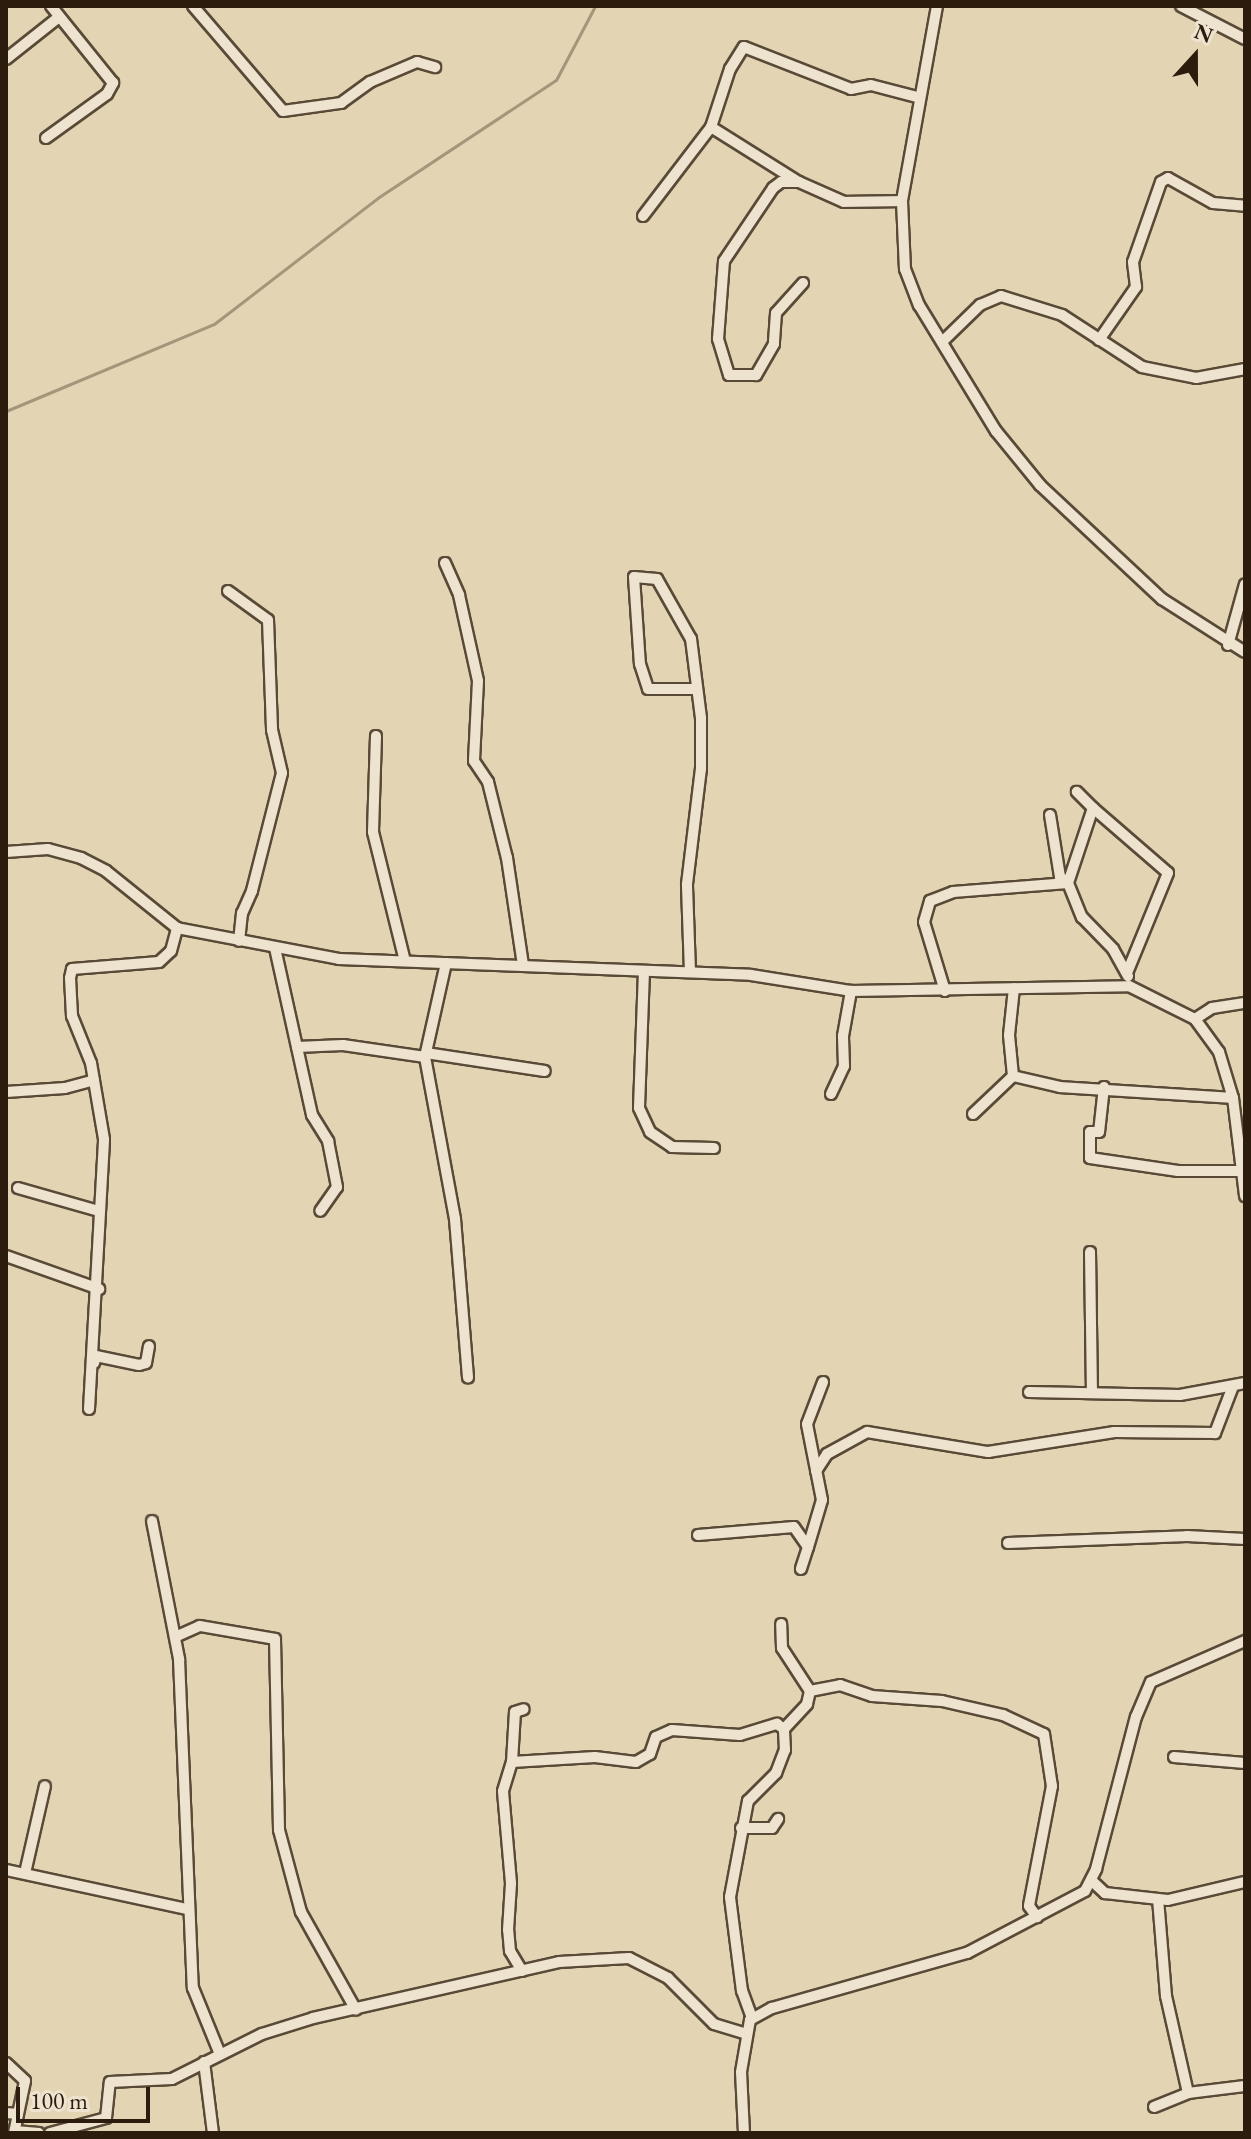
<!DOCTYPE html>
<style>
body{margin:0}
#map{position:relative;width:1251px;height:2139px;overflow:hidden;background:#e3d4b3;font-family:"EB Garamond",serif}
div>[style]{position:absolute}
[style*='--x']{left:calc(var(--x)*1px);top:calc(var(--y)*1px);width:calc(var(--w)*1px);rotate:calc(var(--a)*1deg)}
.stream>*{height:3px;margin:-1.5px;padding:0 1.5px;transform-origin:1.5px;border-radius:1.5px;background:#a4957b}
.roads{filter:drop-shadow(2px 0 #594a37) drop-shadow(-2px 0 #594a37) drop-shadow(0 2px #594a37) drop-shadow(0 -2px #594a37)}
.street>*{height:10px;margin:-5px;padding:0 5px;transform-origin:5px;border-radius:5px;background:#ede3ce}
span{translate:-50% -50%;white-space:nowrap;text-align:center;line-height:1.15;-webkit-text-stroke:8px #ede3ce;paint-order:stroke}
.frame{position:absolute;inset:0;border:8px solid #2b1c0e;pointer-events:none}
.north{position:absolute;left:1155px;top:16px;width:80px;height:80px;-webkit-text-stroke:6px #ede3ce;paint-order:stroke;rotate:21deg;font-size:22px;font-weight:700;line-height:32px;text-align:center;color:#2b1c0e}
.north::after{content:'';display:block;margin:auto;width:28px;height:36px;background:#2b1c0e;clip-path:polygon(50% 0,100% 100%,50% 72%,0 100%)}
.scale{position:absolute;left:16px;top:2087px;width:134px;height:36px;box-sizing:border-box;border:4px solid #2b1c0e;border-top:0;padding-left:10px;font-size:24px;line-height:28px;white-space:nowrap;color:#2b1c0e;-webkit-text-stroke:6px #ede3ce;paint-order:stroke}
</style>
<div id="map">
<div class="stream">
<div style="--x:6;--y:411;--w:225;--a:-22.7"></div>
<div style="--x:214;--y:324;--w:208;--a:-37.6"></div>
<div style="--x:379;--y:197;--w:212;--a:-33.5"></div>
<div style="--x:556;--y:80;--w:84;--a:-62.2"></div>
</div>
<div class="roads">
<div class="street">
<div style="--x:193;--y:6;--w:138;--a:49.4"></div>
<div style="--x:283;--y:111;--w:59;--a:-7.9"></div>
<div style="--x:341;--y:103;--w:36;--a:-36"></div>
<div style="--x:370;--y:82;--w:51;--a:-23.1"></div>
<div style="--x:417;--y:62;--w:19;--a:16"></div>
<div style="--x:937;--y:6;--w:198;--a:100.2"></div>
<div style="--x:902;--y:201;--w:68;--a:87.5"></div>
<div style="--x:905;--y:269;--w:39;--a:69"></div>
<div style="--x:919;--y:305;--w:148;--a:58.6"></div>
<div style="--x:996;--y:431;--w:70;--a:50.8"></div>
<div style="--x:1040;--y:485;--w:167;--a:43.1"></div>
<div style="--x:1162;--y:599;--w:98;--a:32.6"></div>
<div style="--x:1181;--y:6;--w:72;--a:27.3"></div>
<div style="--x:6;--y:59;--w:68;--a:-38.4"></div>
<div style="--x:711;--y:127;--w:102;--a:32.1"></div>
<div style="--x:46;--y:138;--w:75;--a:-35.8"></div>
<div style="--x:107;--y:94;--w:13;--a:-61"></div>
<div style="--x:113;--y:83;--w:99;--a:-128.8"></div>
<div style="--x:643;--y:216;--w:112;--a:-52.6"></div>
<div style="--x:711;--y:127;--w:61;--a:-71.9"></div>
<div style="--x:730;--y:69;--w:26;--a:-58"></div>
<div style="--x:744;--y:47;--w:115;--a:21.4"></div>
<div style="--x:851;--y:89;--w:20;--a:-11"></div>
<div style="--x:871;--y:85;--w:48;--a:14.6"></div>
<div style="--x:803;--y:283;--w:40;--a:132"></div>
<div style="--x:776;--y:313;--w:31;--a:94"></div>
<div style="--x:774;--y:344;--w:36;--a:120"></div>
<div style="--x:756;--y:375;--w:27;--a:180"></div>
<div style="--x:729;--y:375;--w:38;--a:-107"></div>
<div style="--x:718;--y:339;--w:78;--a:-85.6"></div>
<div style="--x:724;--y:261;--w:88;--a:-56.1"></div>
<div style="--x:773;--y:188;--w:10;--a:-37"></div>
<div style="--x:781;--y:182;--w:18;--a:0"></div>
<div style="--x:799;--y:182;--w:49;--a:24"></div>
<div style="--x:844;--y:202;--w:58;--a:-1"></div>
<div style="--x:1099;--y:340;--w:65;--a:-55.1"></div>
<div style="--x:1136;--y:287;--w:25;--a:-97"></div>
<div style="--x:1133;--y:262;--w:85;--a:-70.7"></div>
<div style="--x:1161;--y:182;--w:8;--a:-30"></div>
<div style="--x:1168;--y:178;--w:51;--a:29.1"></div>
<div style="--x:1213;--y:203;--w:32;--a:5"></div>
<div style="--x:943;--y:341;--w:52;--a:-44.2"></div>
<div style="--x:980;--y:305;--w:23;--a:-23"></div>
<div style="--x:1001;--y:296;--w:64;--a:17.3"></div>
<div style="--x:1062;--y:315;--w:95;--a:33"></div>
<div style="--x:1142;--y:367;--w:55;--a:11.5"></div>
<div style="--x:1196;--y:378;--w:50;--a:-10.4"></div>
<div style="--x:445;--y:563;--w:35;--a:66"></div>
<div style="--x:459;--y:595;--w:88;--a:77.5"></div>
<div style="--x:478;--y:681;--w:80;--a:92.9"></div>
<div style="--x:474;--y:761;--w:25;--a:56"></div>
<div style="--x:488;--y:782;--w:78;--a:76"></div>
<div style="--x:507;--y:858;--w:108;--a:81.5"></div>
<div style="--x:228;--y:591;--w:49;--a:35.9"></div>
<div style="--x:268;--y:620;--w:110;--a:87.9"></div>
<div style="--x:272;--y:730;--w:44;--a:76.9"></div>
<div style="--x:282;--y:773;--w:122;--a:104.3"></div>
<div style="--x:252;--y:891;--w:24;--a:114"></div>
<div style="--x:242;--y:913;--w:28;--a:96"></div>
<div style="--x:1228;--y:645;--w:63;--a:-74.4"></div>
<div style="--x:376;--y:736;--w:96;--a:91.8"></div>
<div style="--x:373;--y:832;--w:133;--a:76.1"></div>
<div style="--x:1093;--y:808;--w:99;--a:40.9"></div>
<div style="--x:1168;--y:873;--w:108;--a:112.3"></div>
<div style="--x:1050;--y:815;--w:63;--a:80.8"></div>
<div style="--x:1060;--y:877;--w:10;--a:37"></div>
<div style="--x:1068;--y:883;--w:37;--a:68"></div>
<div style="--x:1082;--y:917;--w:45;--a:45.9"></div>
<div style="--x:1113;--y:949;--w:31;--a:61"></div>
<div style="--x:6;--y:852;--w:42;--a:-4.1"></div>
<div style="--x:48;--y:849;--w:34;--a:15"></div>
<div style="--x:81;--y:858;--w:28;--a:27"></div>
<div style="--x:106;--y:871;--w:91;--a:38.8"></div>
<div style="--x:177;--y:928;--w:165;--a:10.8"></div>
<div style="--x:339;--y:959;--w:412;--a:2.2"></div>
<div style="--x:751;--y:975;--w:101;--a:9.1"></div>
<div style="--x:851;--y:991;--w:278;--a:-1"></div>
<div style="--x:1129;--y:986;--w:74;--a:26.6"></div>
<div style="--x:1195;--y:1019;--w:41;--a:54"></div>
<div style="--x:1219;--y:1052;--w:48;--a:73.1"></div>
<div style="--x:1233;--y:1098;--w:99;--a:83"></div>
<div style="--x:275;--y:948;--w:171;--a:77.5"></div>
<div style="--x:312;--y:1115;--w:31;--a:58"></div>
<div style="--x:328;--y:1141;--w:47;--a:78.9"></div>
<div style="--x:337;--y:1187;--w:29;--a:125"></div>
<div style="--x:446;--y:963;--w:96;--a:102.6"></div>
<div style="--x:425;--y:1057;--w:165;--a:79.5"></div>
<div style="--x:455;--y:1219;--w:159;--a:85.3"></div>
<div style="--x:644;--y:971;--w:137;--a:92.1"></div>
<div style="--x:639;--y:1108;--w:26;--a:65"></div>
<div style="--x:650;--y:1132;--w:27;--a:34"></div>
<div style="--x:672;--y:1147;--w:42;--a:1.4"></div>
<div style="--x:690;--y:972;--w:88;--a:-92"></div>
<div style="--x:687;--y:884;--w:116;--a:-83.1"></div>
<div style="--x:701;--y:769;--w:51;--a:-90"></div>
<div style="--x:701;--y:718;--w:80;--a:-97.2"></div>
<div style="--x:691;--y:639;--w:69;--a:-119.5"></div>
<div style="--x:657;--y:579;--w:23;--a:-175"></div>
<div style="--x:634;--y:577;--w:87;--a:86.1"></div>
<div style="--x:640;--y:664;--w:26;--a:72"></div>
<div style="--x:648;--y:689;--w:48;--a:0"></div>
<div style="--x:945;--y:991;--w:72;--a:-106.9"></div>
<div style="--x:924;--y:922;--w:22;--a:-74"></div>
<div style="--x:930;--y:901;--w:25;--a:-21"></div>
<div style="--x:953;--y:892;--w:115;--a:-4.5"></div>
<div style="--x:1068;--y:883;--w:79;--a:-71.6"></div>
<div style="--x:1093;--y:808;--w:23;--a:-135"></div>
<div style="--x:1195;--y:1019;--w:20;--a:-33"></div>
<div style="--x:1212;--y:1008;--w:33;--a:-9"></div>
<div style="--x:297;--y:1047;--w:46;--a:-2.5"></div>
<div style="--x:343;--y:1045;--w:83;--a:8.3"></div>
<div style="--x:426;--y:1053;--w:120;--a:8.6"></div>
<div style="--x:1013;--y:1076;--w:41;--a:-95.6"></div>
<div style="--x:1009;--y:1035;--w:47;--a:-83.9"></div>
<div style="--x:1104;--y:1087;--w:45;--a:96.3"></div>
<div style="--x:1099;--y:1132;--w:9;--a:180"></div>
<div style="--x:1090;--y:1132;--w:26;--a:90"></div>
<div style="--x:1090;--y:1158;--w:89;--a:8.4"></div>
<div style="--x:1178;--y:1171;--w:63;--a:0"></div>
<div style="--x:6;--y:1092;--w:59;--a:-3.9"></div>
<div style="--x:65;--y:1088;--w:30;--a:-15"></div>
<div style="--x:831;--y:1094;--w:31;--a:-65"></div>
<div style="--x:844;--y:1066;--w:30;--a:-92"></div>
<div style="--x:843;--y:1036;--w:46;--a:-79.9"></div>
<div style="--x:973;--y:1114;--w:55;--a:-43.5"></div>
<div style="--x:1013;--y:1076;--w:48;--a:13.2"></div>
<div style="--x:1060;--y:1087;--w:173;--a:3.6"></div>
<div style="--x:18;--y:1188;--w:84;--a:15.9"></div>
<div style="--x:1090;--y:1252;--w:140;--a:89.2"></div>
<div style="--x:6;--y:1256;--w:99;--a:19.5"></div>
<div style="--x:94;--y:1363;--w:7;--a:-74"></div>
<div style="--x:96;--y:1356;--w:44;--a:11.8"></div>
<div style="--x:139;--y:1365;--w:7;--a:-16"></div>
<div style="--x:146;--y:1363;--w:17;--a:-80"></div>
<div style="--x:1029;--y:1392;--w:151;--a:1.1"></div>
<div style="--x:1180;--y:1395;--w:66;--a:-10.5"></div>
<div style="--x:89;--y:1409;--w:270;--a:-86.8"></div>
<div style="--x:104;--y:1139;--w:77;--a:-99.7"></div>
<div style="--x:91;--y:1063;--w:51;--a:-112"></div>
<div style="--x:72;--y:1016;--w:38;--a:-93"></div>
<div style="--x:70;--y:978;--w:9;--a:-77"></div>
<div style="--x:72;--y:969;--w:87;--a:-4.6"></div>
<div style="--x:159;--y:962;--w:16;--a:-43"></div>
<div style="--x:171;--y:951;--w:24;--a:-75"></div>
<div style="--x:816;--y:1471;--w:20;--a:-57"></div>
<div style="--x:827;--y:1454;--w:46;--a:-28.8"></div>
<div style="--x:867;--y:1432;--w:123;--a:9.4"></div>
<div style="--x:988;--y:1452;--w:128;--a:-9"></div>
<div style="--x:1114;--y:1432;--w:101;--a:0.6"></div>
<div style="--x:1215;--y:1433;--w:50;--a:-69"></div>
<div style="--x:152;--y:1521;--w:141;--a:78.9"></div>
<div style="--x:179;--y:1659;--w:329;--a:87.6"></div>
<div style="--x:193;--y:1988;--w:71;--a:67.8"></div>
<div style="--x:698;--y:1535;--w:96;--a:-4.8"></div>
<div style="--x:794;--y:1527;--w:24;--a:55"></div>
<div style="--x:808;--y:1547;--w:23;--a:108"></div>
<div style="--x:1008;--y:1543;--w:179;--a:-2.2"></div>
<div style="--x:1187;--y:1536;--w:58;--a:3"></div>
<div style="--x:808;--y:1547;--w:49;--a:-73.4"></div>
<div style="--x:822;--y:1500;--w:77;--a:-101.2"></div>
<div style="--x:807;--y:1424;--w:45;--a:-69.1"></div>
<div style="--x:175;--y:1637;--w:27;--a:-24"></div>
<div style="--x:200;--y:1626;--w:76;--a:9.8"></div>
<div style="--x:275;--y:1639;--w:191;--a:88.8"></div>
<div style="--x:279;--y:1830;--w:85;--a:75"></div>
<div style="--x:301;--y:1912;--w:112;--a:60.7"></div>
<div style="--x:810;--y:1691;--w:31;--a:-11"></div>
<div style="--x:840;--y:1685;--w:34;--a:19"></div>
<div style="--x:872;--y:1696;--w:70;--a:4.1"></div>
<div style="--x:942;--y:1701;--w:63;--a:12.9"></div>
<div style="--x:1003;--y:1715;--w:45;--a:24.9"></div>
<div style="--x:1044;--y:1734;--w:53;--a:81.3"></div>
<div style="--x:1052;--y:1786;--w:122;--a:100.9"></div>
<div style="--x:1029;--y:1906;--w:14;--a:54"></div>
<div style="--x:1174;--y:1757;--w:71;--a:4.8"></div>
<div style="--x:512;--y:1762;--w:83;--a:-3.4"></div>
<div style="--x:595;--y:1757;--w:41;--a:7"></div>
<div style="--x:636;--y:1762;--w:16;--a:-30"></div>
<div style="--x:650;--y:1754;--w:18;--a:-71"></div>
<div style="--x:656;--y:1737;--w:17;--a:-24"></div>
<div style="--x:672;--y:1730;--w:68;--a:4.2"></div>
<div style="--x:740;--y:1735;--w:39;--a:-17"></div>
<div style="--x:777;--y:1724;--w:9;--a:36"></div>
<div style="--x:784;--y:1729;--w:34;--a:-47"></div>
<div style="--x:807;--y:1704;--w:13;--a:-77"></div>
<div style="--x:810;--y:1691;--w:51;--a:-123.1"></div>
<div style="--x:782;--y:1648;--w:24;--a:-92"></div>
<div style="--x:741;--y:1828;--w:31;--a:0"></div>
<div style="--x:772;--y:1828;--w:11;--a:-56"></div>
<div style="--x:6;--y:1870;--w:184;--a:12.2"></div>
<div style="--x:25;--y:1873;--w:89;--a:-77.1"></div>
<div style="--x:1092;--y:1881;--w:18;--a:43"></div>
<div style="--x:1105;--y:1893;--w:63;--a:6.3"></div>
<div style="--x:1168;--y:1900;--w:79;--a:-13.2"></div>
<div style="--x:522;--y:1971;--w:23;--a:-121"></div>
<div style="--x:510;--y:1951;--w:21;--a:-95"></div>
<div style="--x:508;--y:1930;--w:47;--a:-86.3"></div>
<div style="--x:511;--y:1883;--w:92;--a:-95"></div>
<div style="--x:503;--y:1791;--w:30;--a:-73"></div>
<div style="--x:512;--y:1762;--w:50;--a:-86.6"></div>
<div style="--x:515;--y:1712;--w:9;--a:-18"></div>
<div style="--x:752;--y:2018;--w:29;--a:-110"></div>
<div style="--x:742;--y:1991;--w:95;--a:-97.3"></div>
<div style="--x:730;--y:1897;--w:98;--a:-79.4"></div>
<div style="--x:748;--y:1801;--w:40;--a:-45"></div>
<div style="--x:776;--y:1773;--w:25;--a:-69"></div>
<div style="--x:785;--y:1750;--w:21;--a:-93"></div>
<div style="--x:204;--y:2062;--w:72;--a:82.8"></div>
<div style="--x:6;--y:2063;--w:26;--a:43"></div>
<div style="--x:25;--y:2081;--w:53;--a:101.9"></div>
<div style="--x:1188;--y:2093;--w:57;--a:-7"></div>
<div style="--x:1154;--y:2107;--w:37;--a:-22"></div>
<div style="--x:1188;--y:2093;--w:99;--a:-102.8"></div>
<div style="--x:1166;--y:1996;--w:97;--a:-94.7"></div>
<div style="--x:6;--y:2113;--w:12;--a:5"></div>
<div style="--x:15;--y:2131;--w:24;--a:5"></div>
<div style="--x:50;--y:2133;--w:58;--a:-15"></div>
<div style="--x:106;--y:2118;--w:36;--a:-84"></div>
<div style="--x:110;--y:2082;--w:62;--a:-2.8"></div>
<div style="--x:172;--y:2079;--w:101;--a:-26.6"></div>
<div style="--x:262;--y:2034;--w:53;--a:-17.4"></div>
<div style="--x:313;--y:2018;--w:252;--a:-12.8"></div>
<div style="--x:559;--y:1962;--w:70;--a:-3.3"></div>
<div style="--x:629;--y:1958;--w:44;--a:27.1"></div>
<div style="--x:668;--y:1978;--w:65;--a:45"></div>
<div style="--x:714;--y:2024;--w:31;--a:17"></div>
<div style="--x:744;--y:2133;--w:61;--a:-92.8"></div>
<div style="--x:741;--y:2072;--w:53;--a:-80.2"></div>
<div style="--x:750;--y:2020;--w:25;--a:-29"></div>
<div style="--x:772;--y:2008;--w:203;--a:-15.8"></div>
<div style="--x:967;--y:1953;--w:133;--a:-27.7"></div>
<div style="--x:1085;--y:1891;--w:25;--a:-63"></div>
<div style="--x:1096;--y:1869;--w:157;--a:-75.3"></div>
<div style="--x:1136;--y:1717;--w:38;--a:-67"></div>
<div style="--x:1151;--y:1682;--w:103;--a:-23.6"></div>
</div>
</div>
<div class="frame"></div>
<div class="north">N</div>
<div class="scale">100 m</div>
</div>
